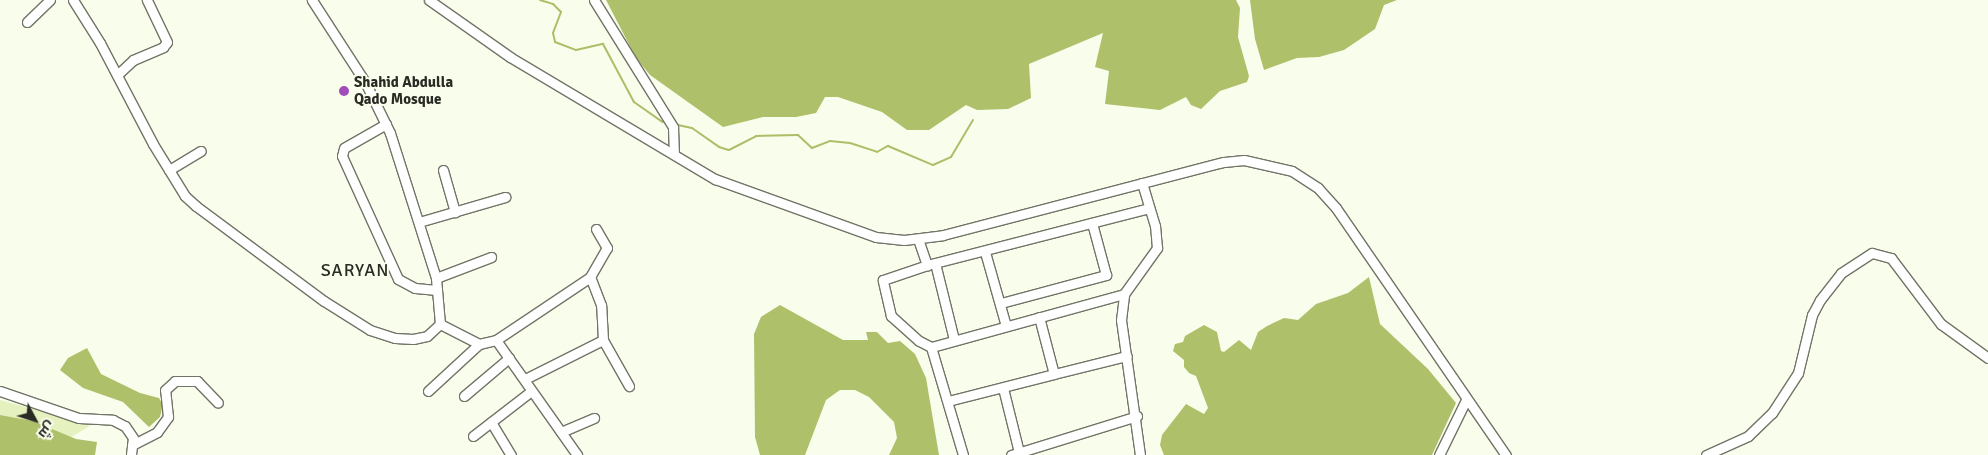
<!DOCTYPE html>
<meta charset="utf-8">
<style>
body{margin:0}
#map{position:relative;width:1988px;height:455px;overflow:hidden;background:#f9fdec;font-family:Signika,Cairo,sans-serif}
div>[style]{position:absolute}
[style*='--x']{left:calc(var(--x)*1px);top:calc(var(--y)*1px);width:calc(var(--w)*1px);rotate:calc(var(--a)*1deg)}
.green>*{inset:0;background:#e5f1be}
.forest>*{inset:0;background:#afc06b}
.stream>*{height:2px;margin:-1px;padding:0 1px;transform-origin:1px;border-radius:1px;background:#adbd68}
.roads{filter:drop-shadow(1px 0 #717466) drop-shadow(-1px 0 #717466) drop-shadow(0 1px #717466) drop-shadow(0 -1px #717466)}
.minor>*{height:9px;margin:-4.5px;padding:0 4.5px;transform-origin:4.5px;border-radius:4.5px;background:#fff}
.dots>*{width:14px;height:14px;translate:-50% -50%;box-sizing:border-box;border:2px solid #f9fdec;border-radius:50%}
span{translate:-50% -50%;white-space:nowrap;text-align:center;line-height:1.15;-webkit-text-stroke:4px #f9fdec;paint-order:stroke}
.poi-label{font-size:15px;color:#2a2b25;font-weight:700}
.left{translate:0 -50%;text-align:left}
.quarter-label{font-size:18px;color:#2a2b25;letter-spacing:1px}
.north{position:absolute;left:10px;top:395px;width:50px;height:50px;-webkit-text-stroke:4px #f9fdec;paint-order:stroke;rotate:130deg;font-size:14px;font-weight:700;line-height:20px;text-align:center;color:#2a2b25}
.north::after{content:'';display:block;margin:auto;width:18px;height:22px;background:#2a2b25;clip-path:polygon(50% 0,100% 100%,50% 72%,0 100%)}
</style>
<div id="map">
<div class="green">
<div style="clip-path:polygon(0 400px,44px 412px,90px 426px,71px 437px,33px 421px,0 415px)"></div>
</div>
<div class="forest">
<div style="clip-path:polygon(606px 0,1236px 0,1240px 8px,1238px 37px,1249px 76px,1247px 82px,1220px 91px,1201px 109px,1191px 105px,1186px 97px,1160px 110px,1105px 104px,1109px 71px,1095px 67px,1103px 33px,1029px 64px,1031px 98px,1008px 109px,977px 110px,966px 105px,929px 130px,907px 130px,882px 112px,838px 97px,825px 97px,816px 113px,796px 117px,763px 117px,723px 127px,650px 75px,636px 58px)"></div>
<div style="clip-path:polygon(1250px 0,1397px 0,1384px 5px,1375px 29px,1344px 50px,1319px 57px,1297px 58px,1264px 70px,1255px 39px)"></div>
<div style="clip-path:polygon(1369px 277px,1380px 324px,1428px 369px,1456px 403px,1432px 455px,1164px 455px,1160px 445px,1162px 435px,1186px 404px,1204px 414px,1208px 408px,1196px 376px,1189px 373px,1184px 367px,1184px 360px,1173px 351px,1175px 344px,1183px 342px,1185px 336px,1204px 325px,1217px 332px,1221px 351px,1224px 352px,1239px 340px,1251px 350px,1258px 332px,1267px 326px,1284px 318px,1298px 320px,1316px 304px,1348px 293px)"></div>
<div style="clip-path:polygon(780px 305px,843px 340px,868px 340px,866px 332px,877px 332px,888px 343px,900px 341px,915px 354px,926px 378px,939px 455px,889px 455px,897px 438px,894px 422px,869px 397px,855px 390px,840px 390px,826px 400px,805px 455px,760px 455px,755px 437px,754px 334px,761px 317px)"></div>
<div style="clip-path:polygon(87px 348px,101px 374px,140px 393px,159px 398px,163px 405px,160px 417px,149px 427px,123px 402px,83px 388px,60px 370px,68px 358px)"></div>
<div style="clip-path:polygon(0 415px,33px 421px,76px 439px,97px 442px,95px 455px,0 455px)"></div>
</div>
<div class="stream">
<div style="--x:540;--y:0;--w:14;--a:17"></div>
<div style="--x:553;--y:4;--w:11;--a:45"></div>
<div style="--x:561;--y:12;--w:22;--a:111"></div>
<div style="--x:553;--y:33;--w:9;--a:77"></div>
<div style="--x:555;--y:42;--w:22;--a:21"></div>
<div style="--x:576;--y:50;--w:28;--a:-13"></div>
<div style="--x:603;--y:44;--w:66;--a:61.9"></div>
<div style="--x:634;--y:102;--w:35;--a:35"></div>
<div style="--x:678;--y:125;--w:14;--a:12"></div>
<div style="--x:692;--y:128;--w:33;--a:35"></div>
<div style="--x:719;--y:147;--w:10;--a:17"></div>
<div style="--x:729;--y:150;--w:30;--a:-27"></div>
<div style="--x:756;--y:136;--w:42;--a:-1.4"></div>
<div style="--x:798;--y:135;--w:19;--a:43"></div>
<div style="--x:812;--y:148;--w:19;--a:-21"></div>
<div style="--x:830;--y:141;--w:20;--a:6"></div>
<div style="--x:850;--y:143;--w:28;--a:18"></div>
<div style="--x:877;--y:152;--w:13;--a:-29"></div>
<div style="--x:888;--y:146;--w:49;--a:22.9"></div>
<div style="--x:933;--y:165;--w:20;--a:-24"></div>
<div style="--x:951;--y:157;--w:43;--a:-59.3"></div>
</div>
<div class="roads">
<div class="minor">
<div style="--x:73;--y:0;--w:51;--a:57.9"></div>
<div style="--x:100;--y:43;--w:114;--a:62.3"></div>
<div style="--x:153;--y:144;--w:61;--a:58.4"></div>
<div style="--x:185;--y:196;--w:15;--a:42"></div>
<div style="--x:196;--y:206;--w:159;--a:36.6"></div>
<div style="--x:324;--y:301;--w:54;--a:32.2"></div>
<div style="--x:370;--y:330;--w:26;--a:18"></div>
<div style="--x:395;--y:338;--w:18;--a:3"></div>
<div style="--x:413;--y:339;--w:14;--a:-12"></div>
<div style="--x:427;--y:336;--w:18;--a:-43"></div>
<div style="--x:440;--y:324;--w:46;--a:-95"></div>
<div style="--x:436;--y:278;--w:152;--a:-107.6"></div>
<div style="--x:390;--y:133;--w:57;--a:-116.1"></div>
<div style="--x:365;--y:82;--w:98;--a:-122.9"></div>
<div style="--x:429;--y:0;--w:99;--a:35.1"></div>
<div style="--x:510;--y:57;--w:239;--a:30.8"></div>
<div style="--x:715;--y:179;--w:171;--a:19.8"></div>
<div style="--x:876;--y:237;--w:28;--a:6"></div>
<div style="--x:904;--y:240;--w:39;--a:-7"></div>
<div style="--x:943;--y:235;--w:290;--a:-14.6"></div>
<div style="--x:1224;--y:162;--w:20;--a:-6"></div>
<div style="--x:1244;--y:160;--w:49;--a:12.9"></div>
<div style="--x:1292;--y:171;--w:31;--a:33"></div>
<div style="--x:1318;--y:188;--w:27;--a:48"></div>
<div style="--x:1336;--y:208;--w:300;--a:55.5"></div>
<div style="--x:594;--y:0;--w:150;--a:58.1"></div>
<div style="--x:673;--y:127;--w:27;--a:88"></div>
<div style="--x:27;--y:22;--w:32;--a:-44"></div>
<div style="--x:117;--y:75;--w:22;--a:-43"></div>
<div style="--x:133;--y:60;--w:33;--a:-23"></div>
<div style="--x:163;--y:47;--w:6;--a:-51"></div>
<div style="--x:167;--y:42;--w:47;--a:-115.5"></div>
<div style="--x:386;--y:124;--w:48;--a:150.3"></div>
<div style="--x:344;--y:148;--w:8;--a:104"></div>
<div style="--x:342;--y:156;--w:135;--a:65.5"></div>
<div style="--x:398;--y:279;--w:19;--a:28"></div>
<div style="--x:415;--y:288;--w:22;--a:5"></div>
<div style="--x:169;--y:170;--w:37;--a:-31"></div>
<div style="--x:443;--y:170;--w:44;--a:74.1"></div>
<div style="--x:419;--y:222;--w:90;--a:-16.2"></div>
<div style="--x:918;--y:239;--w:28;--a:71"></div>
<div style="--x:985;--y:252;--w:77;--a:74.2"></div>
<div style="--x:935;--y:263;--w:79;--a:76.1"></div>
<div style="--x:436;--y:278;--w:59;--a:-20.9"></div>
<div style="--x:1124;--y:294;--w:200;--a:164.6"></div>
<div style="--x:931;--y:347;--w:13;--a:-153"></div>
<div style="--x:919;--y:341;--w:38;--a:-138"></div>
<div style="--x:891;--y:316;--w:37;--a:-103"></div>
<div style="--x:883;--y:280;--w:46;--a:-18.8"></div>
<div style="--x:927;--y:265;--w:229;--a:-14.4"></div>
<div style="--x:1001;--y:303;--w:109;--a:-14.9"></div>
<div style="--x:1106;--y:275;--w:54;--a:-105.1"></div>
<div style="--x:1039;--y:317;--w:59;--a:75.3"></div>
<div style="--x:1054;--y:374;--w:75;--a:-13.9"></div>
<div style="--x:440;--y:324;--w:44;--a:27.1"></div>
<div style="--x:479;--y:344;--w:17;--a:-13"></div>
<div style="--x:496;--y:340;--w:113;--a:-33.8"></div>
<div style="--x:590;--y:277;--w:34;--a:-60"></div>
<div style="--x:607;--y:248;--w:22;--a:-120"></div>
<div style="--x:496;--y:340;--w:141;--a:54.8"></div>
<div style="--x:603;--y:340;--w:53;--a:60.5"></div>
<div style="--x:931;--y:347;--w:113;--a:73.5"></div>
<div style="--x:525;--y:379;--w:87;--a:-26.6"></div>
<div style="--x:603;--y:340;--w:35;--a:-93"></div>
<div style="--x:601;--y:305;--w:30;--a:-111"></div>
<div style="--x:1003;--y:388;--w:66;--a:76"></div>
<div style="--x:0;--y:391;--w:83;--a:18.9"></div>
<div style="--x:79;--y:418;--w:34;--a:3"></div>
<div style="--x:113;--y:420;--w:13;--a:27"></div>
<div style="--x:125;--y:426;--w:14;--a:56"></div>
<div style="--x:133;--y:438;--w:17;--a:97"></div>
<div style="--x:428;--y:391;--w:69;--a:-42.7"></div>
<div style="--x:464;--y:396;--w:59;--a:-40.2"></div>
<div style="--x:948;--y:401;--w:109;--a:-14.3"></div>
<div style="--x:491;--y:422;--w:39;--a:59"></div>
<div style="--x:561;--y:432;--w:36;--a:-23"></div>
<div style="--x:473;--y:436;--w:72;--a:-37.7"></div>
<div style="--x:132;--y:445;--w:28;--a:-27"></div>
<div style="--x:157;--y:432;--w:19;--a:-54"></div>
<div style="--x:168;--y:417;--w:27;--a:-96"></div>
<div style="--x:165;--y:390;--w:13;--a:-42"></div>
<div style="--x:175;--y:381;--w:22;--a:0"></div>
<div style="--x:197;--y:381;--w:30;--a:46"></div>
<div style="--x:1011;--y:455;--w:132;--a:-17.2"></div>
<div style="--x:1140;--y:455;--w:136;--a:-98"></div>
<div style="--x:1121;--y:320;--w:26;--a:-83"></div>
<div style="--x:1124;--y:294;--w:57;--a:-54.3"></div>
<div style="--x:1157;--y:248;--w:22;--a:-95"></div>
<div style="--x:1155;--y:226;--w:45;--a:-106.8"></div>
<div style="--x:1439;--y:455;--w:61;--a:-63.9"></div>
<div style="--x:1706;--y:455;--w:46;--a:-24.3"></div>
<div style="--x:1748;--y:436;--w:33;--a:-44"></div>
<div style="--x:1772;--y:413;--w:48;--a:-57"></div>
<div style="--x:1798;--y:373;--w:60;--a:-76.4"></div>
<div style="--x:1812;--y:315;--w:17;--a:-62"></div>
<div style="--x:1820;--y:300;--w:34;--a:-52"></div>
<div style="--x:1841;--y:273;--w:37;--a:-33"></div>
<div style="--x:1872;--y:253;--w:20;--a:15"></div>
<div style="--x:1891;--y:258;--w:83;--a:52.9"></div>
<div style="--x:1941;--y:324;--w:58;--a:35.9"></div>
</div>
</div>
<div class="dots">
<div style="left:344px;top:91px;background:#a24cb9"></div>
</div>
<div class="poi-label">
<span class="left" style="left:354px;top:91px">Shahid Abdulla<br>Qado Mosque</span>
</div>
<div class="quarter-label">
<span style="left:355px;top:270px">SARYAN</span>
</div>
<div class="north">ش</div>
</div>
